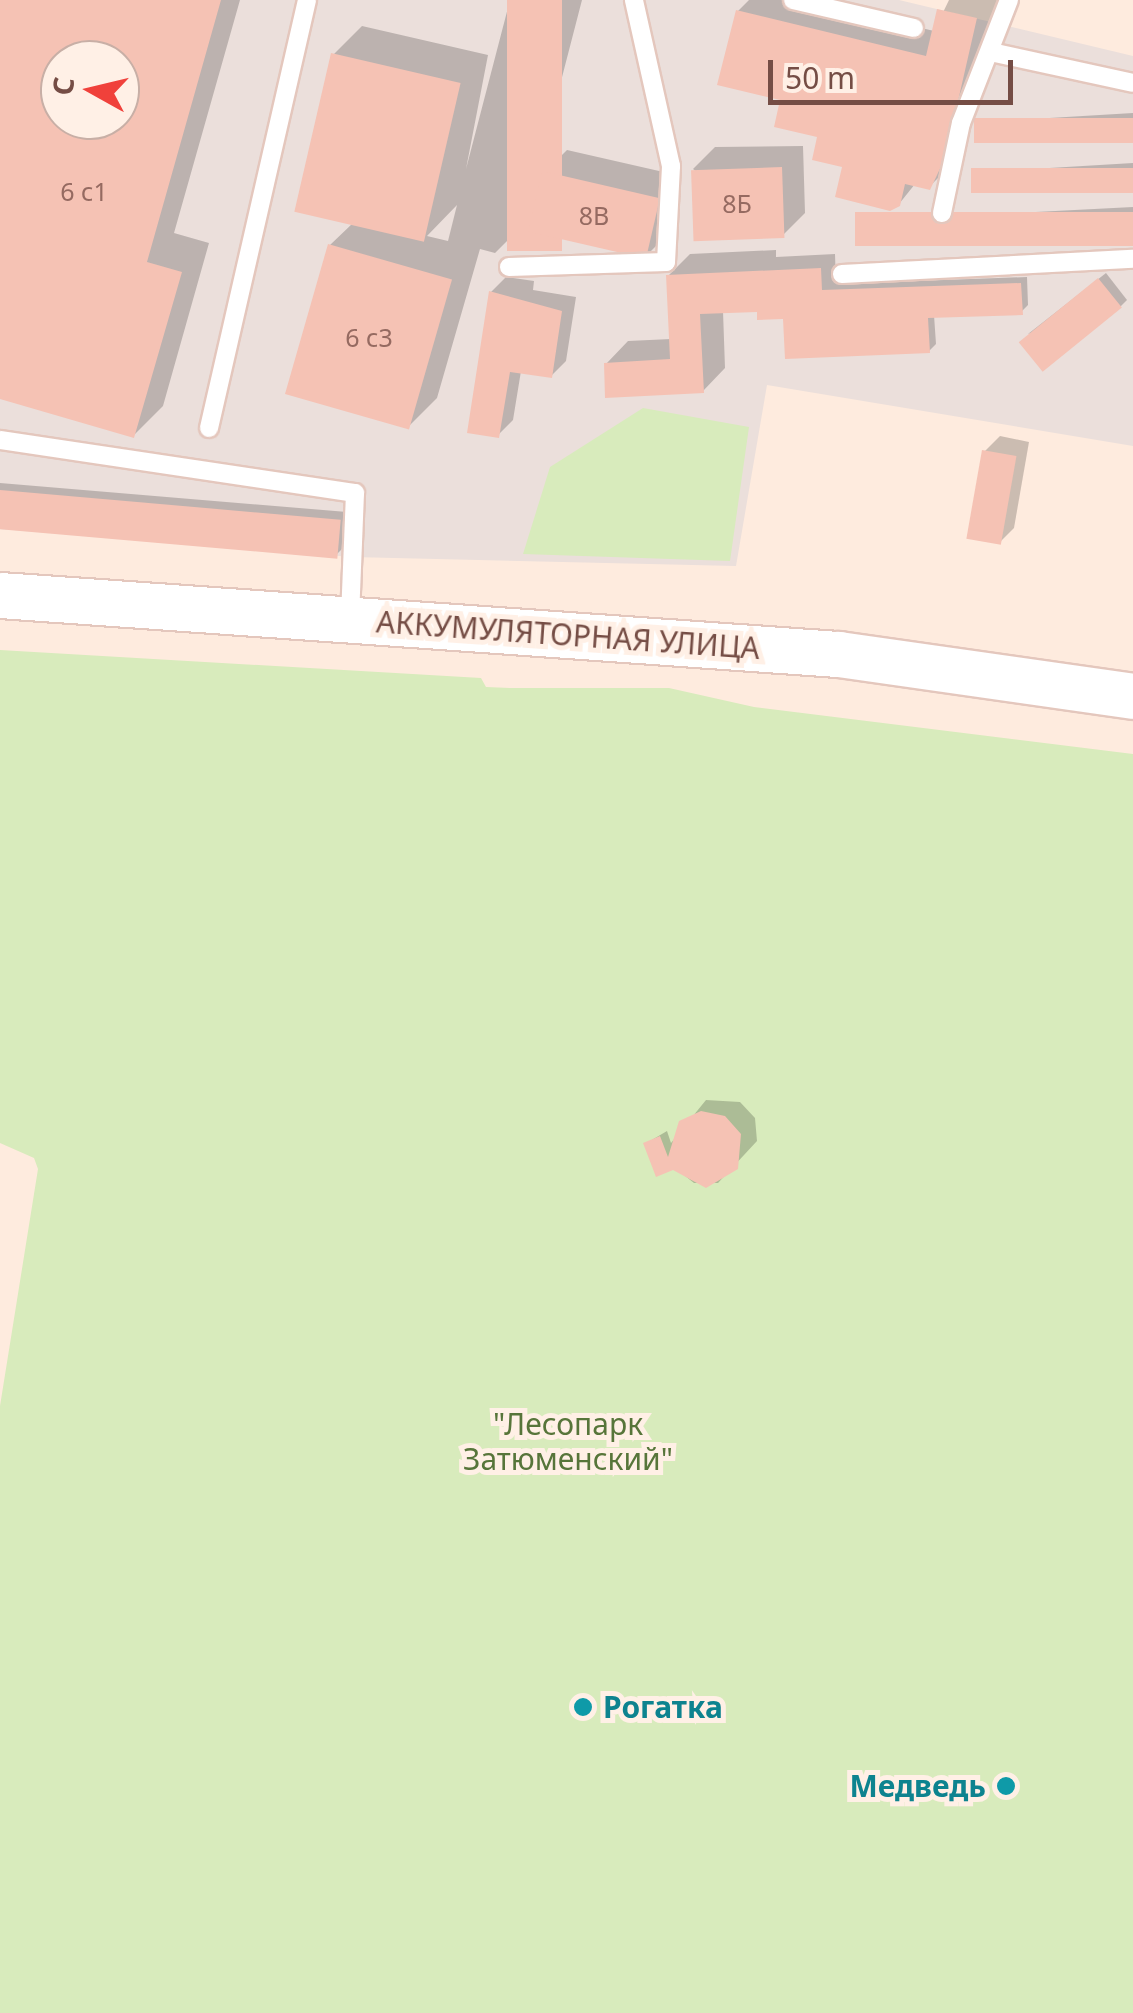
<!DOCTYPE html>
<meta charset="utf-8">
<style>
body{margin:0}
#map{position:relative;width:1133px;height:2013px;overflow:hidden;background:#feebde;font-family:"Noto Sans",sans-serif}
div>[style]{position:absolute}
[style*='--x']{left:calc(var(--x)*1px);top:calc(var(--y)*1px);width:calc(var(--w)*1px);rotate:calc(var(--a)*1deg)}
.industrial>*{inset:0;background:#ebdfdb}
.green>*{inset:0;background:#d8ebbc}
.shadow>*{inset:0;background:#0003}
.building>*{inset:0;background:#f5c2b4;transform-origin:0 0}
.roads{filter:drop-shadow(2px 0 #e4c7bd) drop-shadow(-2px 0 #e4c7bd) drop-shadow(0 2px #e4c7bd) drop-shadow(0 -2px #e4c7bd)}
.service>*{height:18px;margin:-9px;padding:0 9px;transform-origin:9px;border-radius:9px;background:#fff}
.tertiary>*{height:45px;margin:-22.5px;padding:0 22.5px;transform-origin:22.5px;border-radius:22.5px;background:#fff}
.dots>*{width:28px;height:28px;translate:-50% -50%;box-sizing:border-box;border:5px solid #fff0e6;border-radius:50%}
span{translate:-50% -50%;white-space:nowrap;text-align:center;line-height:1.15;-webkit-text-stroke:10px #fff0e6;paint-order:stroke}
.number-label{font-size:25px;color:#956a61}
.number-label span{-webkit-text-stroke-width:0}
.street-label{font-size:30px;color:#754d45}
.park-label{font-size:30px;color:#57753a}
.culture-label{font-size:30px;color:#0d838f;font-weight:700}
.left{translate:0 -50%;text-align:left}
.right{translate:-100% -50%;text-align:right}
.north{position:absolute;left:40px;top:40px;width:100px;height:100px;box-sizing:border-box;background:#fff0e6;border:2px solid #c8afa6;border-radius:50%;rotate:278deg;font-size:28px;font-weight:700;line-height:40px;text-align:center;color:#754d45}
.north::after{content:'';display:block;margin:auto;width:35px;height:45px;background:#f0413b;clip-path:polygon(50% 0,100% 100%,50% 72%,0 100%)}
.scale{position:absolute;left:768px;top:60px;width:245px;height:45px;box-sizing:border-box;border:5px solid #754d45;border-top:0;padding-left:12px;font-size:30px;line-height:35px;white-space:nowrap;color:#754d45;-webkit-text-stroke:8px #fff0e6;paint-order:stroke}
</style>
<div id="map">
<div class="industrial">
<div style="clip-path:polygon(evenodd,0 0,899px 0,1133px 56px,1133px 446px,767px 385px,736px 566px,352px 557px,0 529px,0 0,60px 60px,120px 60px,120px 120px,60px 120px,60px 60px)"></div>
</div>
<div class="green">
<div style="clip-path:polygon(643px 408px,749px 427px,730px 561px,523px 554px,550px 467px)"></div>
<div style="clip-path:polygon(0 650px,481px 678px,486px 687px,510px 688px,669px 688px,754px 707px,1133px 754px,1133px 2013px,0 2013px,0 1406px,38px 1169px,34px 1158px,0 1143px)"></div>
</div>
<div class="shadow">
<div style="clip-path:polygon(evenodd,0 0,240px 0,174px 233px,209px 243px,163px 406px,134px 435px,0 397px,0 0,60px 60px,120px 60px,120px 120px,60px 120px,60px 60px)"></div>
<div style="clip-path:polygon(evenodd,510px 0,582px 0,524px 224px,495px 253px,480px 249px,437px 398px,408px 427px,330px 245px,353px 223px,333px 55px,362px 26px,488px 55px,466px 169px,510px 0,457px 205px,448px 241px,427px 236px,457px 205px)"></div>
<div style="clip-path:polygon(749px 0,806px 0,934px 31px,949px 0,997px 0,966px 133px,944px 172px,929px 187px,915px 184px,899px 204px,846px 159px,783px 101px,738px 11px)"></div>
<div style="clip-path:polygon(1133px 113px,1133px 141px,977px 129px,984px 122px)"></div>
<div style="clip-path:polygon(803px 146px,805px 213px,782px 236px,693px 169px,715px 147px)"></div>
<div style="clip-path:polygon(567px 150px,681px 176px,668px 234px,646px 256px,544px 173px)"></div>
<div style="clip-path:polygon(1133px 163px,1133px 191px,974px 179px,980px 172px)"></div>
<div style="clip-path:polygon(1133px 207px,1133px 243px,857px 228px,864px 221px)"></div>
<div style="clip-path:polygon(776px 250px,776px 257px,835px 254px,836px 284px,1027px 277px,1028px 305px,1021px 312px,934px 315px,936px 344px,929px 351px,759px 309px,723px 311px,725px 368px,703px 391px,606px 364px,628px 341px,671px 339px,668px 276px,690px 254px)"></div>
<div style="clip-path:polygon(1106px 273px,1127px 300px,1120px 307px,1028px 334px)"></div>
<div style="clip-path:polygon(506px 277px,534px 281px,533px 290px,576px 297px,566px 361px,551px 376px,521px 371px,513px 420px,498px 435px,491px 292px)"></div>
<div style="clip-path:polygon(1000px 436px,1029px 442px,1014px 528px,999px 543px,985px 451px)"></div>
<div style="clip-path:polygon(0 483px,347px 512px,344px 547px,337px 554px,0 526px)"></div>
<div style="clip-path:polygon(706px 1100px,740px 1102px,755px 1118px,757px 1141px,718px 1183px,694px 1183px,645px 1144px,667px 1131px,671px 1143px)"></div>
</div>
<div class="building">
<div style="clip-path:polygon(evenodd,0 0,221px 0,147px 262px,182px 272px,134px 438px,0 399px,0 0,60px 60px,120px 60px,120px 120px,60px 120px,60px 60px)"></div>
<div style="left:507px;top:0;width:55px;height:251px"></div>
<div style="clip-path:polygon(937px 9px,977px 18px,945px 158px,930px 190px,905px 184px,900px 206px,890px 211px,835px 197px,842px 167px,812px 160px,817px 137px,774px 127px,780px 100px,717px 85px,736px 10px,926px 56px)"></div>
<div style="left:331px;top:53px;width:133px;height:163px;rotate:13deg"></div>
<div style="left:1133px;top:118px;width:25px;height:159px;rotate:90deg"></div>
<div style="left:782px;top:167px;width:71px;height:91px;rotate:88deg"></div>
<div style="left:1133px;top:168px;width:25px;height:162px;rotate:90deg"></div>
<div style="left:542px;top:171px;width:121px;height:62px;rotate:13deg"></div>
<div style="left:1133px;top:212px;width:34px;height:278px;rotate:90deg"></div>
<div style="left:328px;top:244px;width:129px;height:156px;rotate:16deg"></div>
<div style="clip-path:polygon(821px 268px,822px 290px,1021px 283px,1023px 315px,928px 318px,930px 353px,785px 359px,783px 319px,757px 320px,757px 312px,700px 314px,704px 393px,605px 398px,604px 363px,670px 359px,666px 275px)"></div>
<div style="left:1098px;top:278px;width:38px;height:102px;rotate:51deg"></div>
<div style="clip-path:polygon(489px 291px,562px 311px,552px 378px,510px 372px,499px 438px,467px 433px)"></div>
<div style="left:982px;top:450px;width:35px;height:90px;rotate:10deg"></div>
<div style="left:0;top:490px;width:342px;height:39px;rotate:5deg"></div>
<div style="clip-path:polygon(701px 1111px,725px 1116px,741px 1134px,738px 1169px,706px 1188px,673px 1170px,656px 1177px,643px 1143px,660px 1136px,668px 1157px,679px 1121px)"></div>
</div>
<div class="roads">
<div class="service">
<div style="--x:793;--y:0;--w:124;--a:13"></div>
<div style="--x:991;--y:52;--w:145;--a:12.3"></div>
<div style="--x:942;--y:213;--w:92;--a:-78.1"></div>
<div style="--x:961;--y:123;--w:132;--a:-68.7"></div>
<div style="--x:509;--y:267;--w:157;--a:-1.8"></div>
<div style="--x:666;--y:262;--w:96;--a:-87"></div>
<div style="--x:671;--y:166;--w:170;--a:-102.6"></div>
<div style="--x:842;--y:274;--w:291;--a:-3"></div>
<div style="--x:209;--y:428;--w:439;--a:-77.1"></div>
<div style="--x:0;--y:440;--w:359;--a:8.5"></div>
<div style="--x:355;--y:493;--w:125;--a:92.3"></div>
</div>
<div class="tertiary">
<div style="--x:0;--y:595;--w:840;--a:4.03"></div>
<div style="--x:838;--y:654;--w:298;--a:8.1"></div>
</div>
</div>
<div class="dots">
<div style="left:583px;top:1707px;background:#0f9aa8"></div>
<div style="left:1006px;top:1786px;background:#0f9aa8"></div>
</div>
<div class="number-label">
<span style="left:84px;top:191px">6 с1</span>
<span style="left:737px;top:203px">8Б</span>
<span style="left:594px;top:215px">8В</span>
<span style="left:369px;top:337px">6 с3</span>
</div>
<div class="street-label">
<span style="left:568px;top:635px;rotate:4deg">АККУМУЛЯТОРНАЯ УЛИЦА</span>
</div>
<div class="park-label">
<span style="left:568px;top:1441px">"Лесопарк<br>Затюменский"</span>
</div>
<div class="culture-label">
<span class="left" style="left:603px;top:1707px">Рогатка</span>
<span class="right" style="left:986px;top:1786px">Медведь</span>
</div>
<div class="north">С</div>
<div class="scale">50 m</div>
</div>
